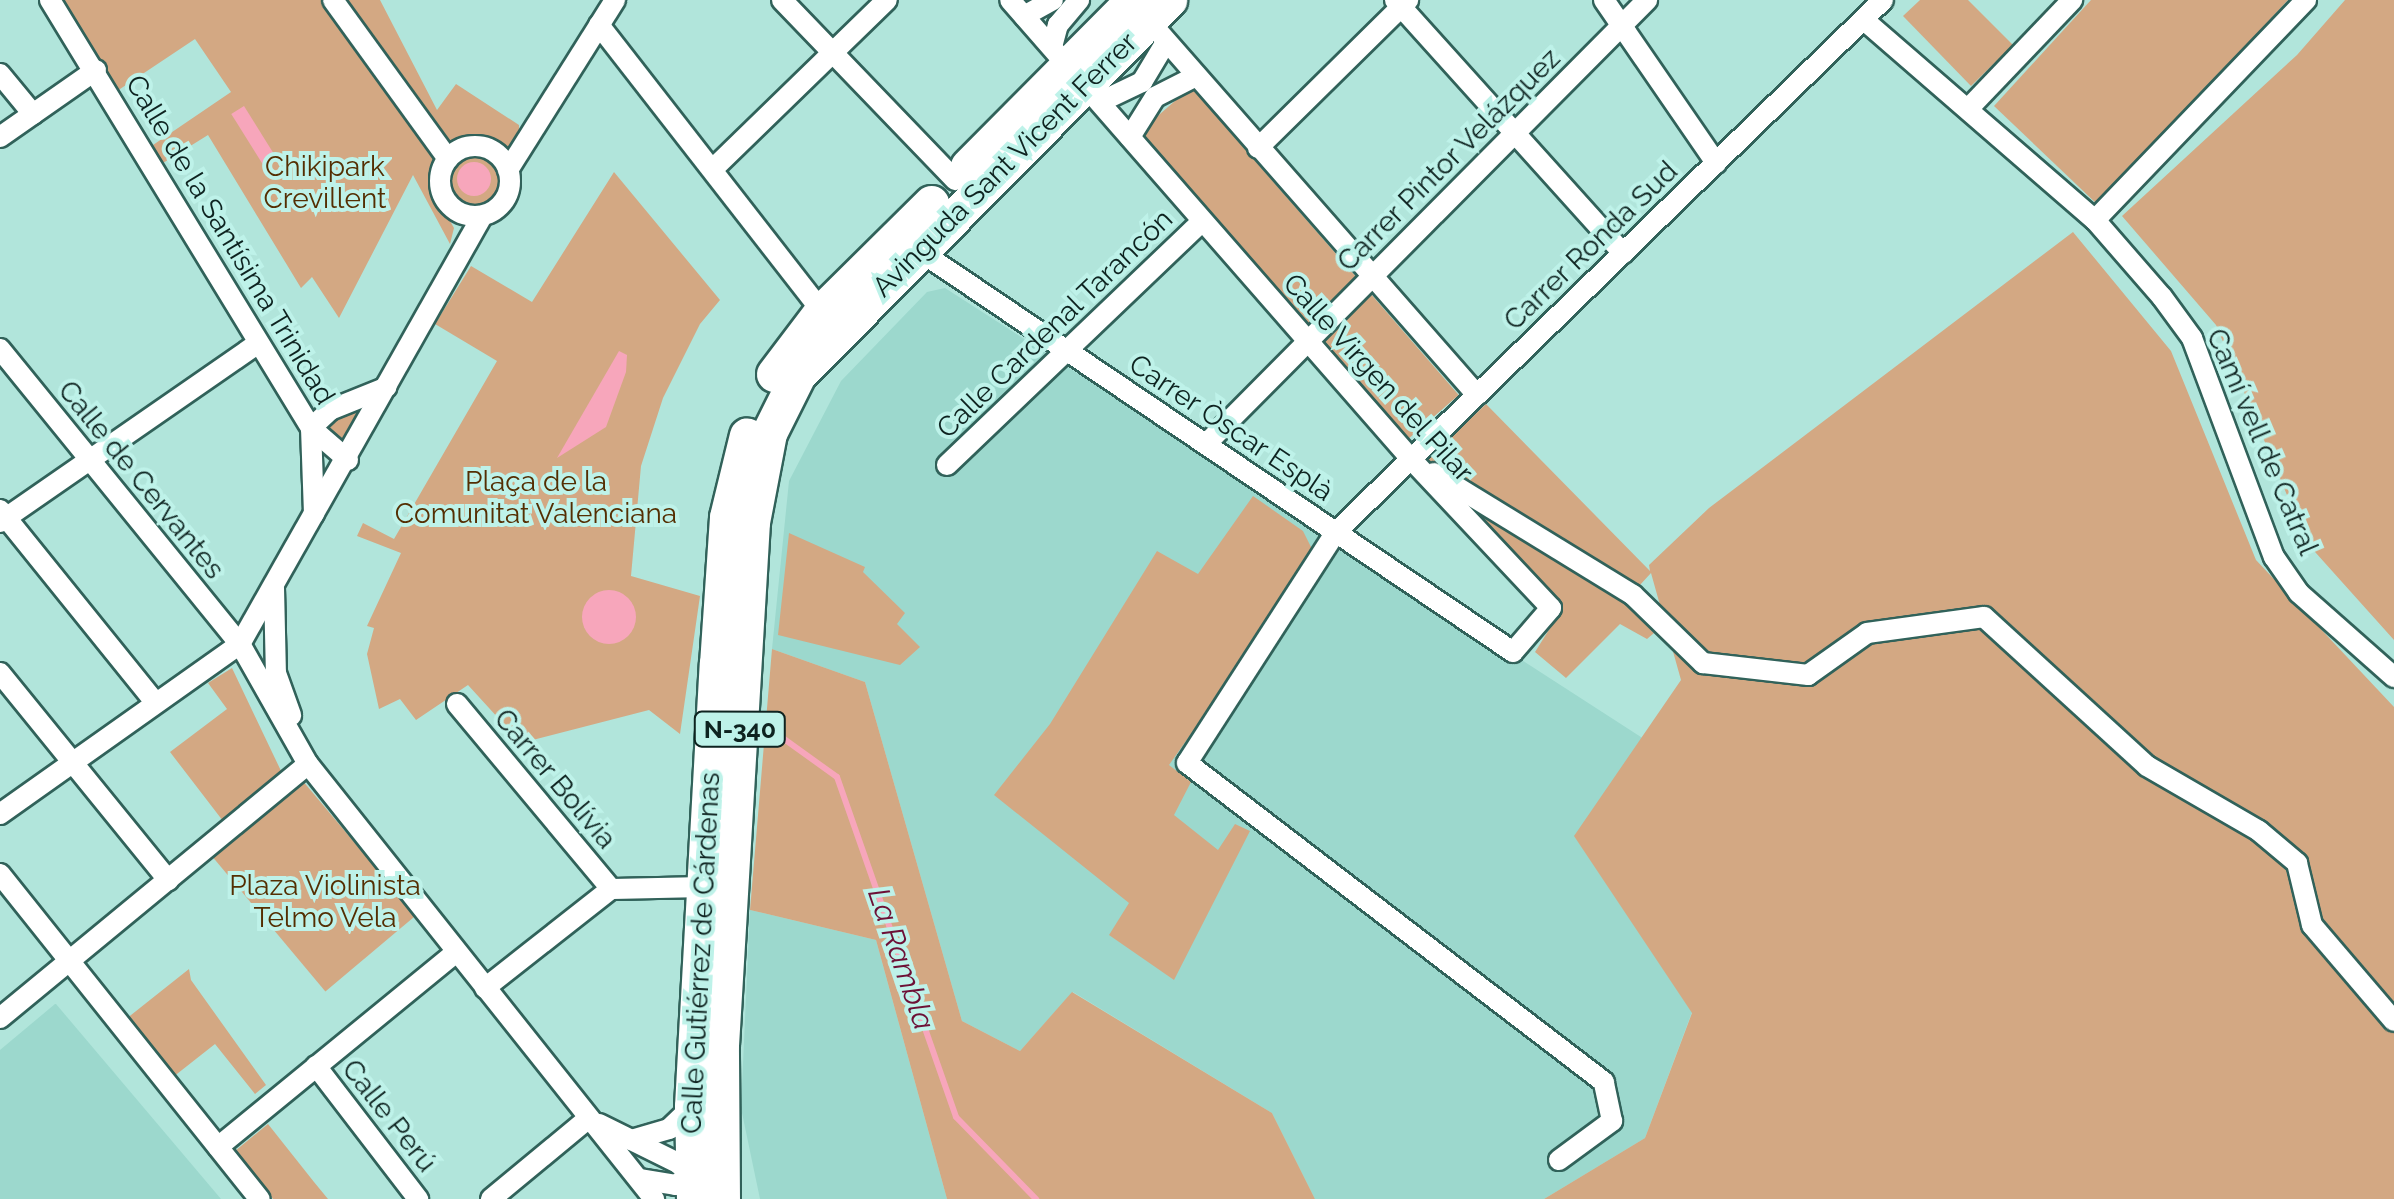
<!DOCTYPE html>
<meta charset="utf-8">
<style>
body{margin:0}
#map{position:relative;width:2394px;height:1199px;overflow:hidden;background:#b1e5db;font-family:Raleway,sans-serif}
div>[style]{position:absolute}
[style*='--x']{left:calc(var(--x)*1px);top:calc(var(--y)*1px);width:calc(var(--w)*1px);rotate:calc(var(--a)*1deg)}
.built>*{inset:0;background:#9cd8cd}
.green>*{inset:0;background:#d3a883;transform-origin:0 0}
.round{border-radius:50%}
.water>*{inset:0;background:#f7a6bb;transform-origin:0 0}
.stream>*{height:6px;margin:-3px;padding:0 3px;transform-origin:3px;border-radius:3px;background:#f7a6bb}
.roads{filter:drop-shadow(2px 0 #31625a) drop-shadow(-2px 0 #31625a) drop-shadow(0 2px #31625a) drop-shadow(0 -2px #31625a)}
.minor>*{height:20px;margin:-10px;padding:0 10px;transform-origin:10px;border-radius:10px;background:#fff}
.minor>.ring{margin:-10px;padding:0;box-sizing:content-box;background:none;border:20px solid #fff;border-radius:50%}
.trunk>*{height:35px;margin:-17.5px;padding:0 17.5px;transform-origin:17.5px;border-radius:17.5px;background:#fff}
span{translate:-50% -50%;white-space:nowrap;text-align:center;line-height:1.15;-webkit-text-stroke:8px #bef2e9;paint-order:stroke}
.shield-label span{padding:2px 8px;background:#bef2e9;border:2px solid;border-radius:8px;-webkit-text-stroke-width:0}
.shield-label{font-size:25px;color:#0e2320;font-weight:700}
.street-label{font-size:28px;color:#0e2320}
.park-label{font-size:28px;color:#542e02}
.water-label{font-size:30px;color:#6d1036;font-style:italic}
</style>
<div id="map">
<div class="built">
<div style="clip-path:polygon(945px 288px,1644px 739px,1575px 836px,1692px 1012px,1645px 1138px,1544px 1199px,1315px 1199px,1272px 1113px,1073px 992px,1020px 1051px,962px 1021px,865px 682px,772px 649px,789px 481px,841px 381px,927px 292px)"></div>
<div style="clip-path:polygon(750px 910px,876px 940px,947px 1199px,760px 1199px,741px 1108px)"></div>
<div style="clip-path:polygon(55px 1004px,56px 1004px,221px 1199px,0 1199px,0 1050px)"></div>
</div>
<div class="green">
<div style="clip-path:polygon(63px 0,380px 0,437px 110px,456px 84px,519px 125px,519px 140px,511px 158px,492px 141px,467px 138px,436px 160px,430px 185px,454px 228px,450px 244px,413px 175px,339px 318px,312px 277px,301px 288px,208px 135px,163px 163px,153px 145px,231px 92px,195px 39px,117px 91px)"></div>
<div style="clip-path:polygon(1920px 0,1968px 0,2013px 45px,1971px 86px,1903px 16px)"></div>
<div style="clip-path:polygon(2091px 0,2288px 0,2099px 206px,1994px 106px)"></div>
<div style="clip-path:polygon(2345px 0,2394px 0,2394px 640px,2307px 543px,2216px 325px,2122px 216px,2297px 55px)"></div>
<div style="left:1191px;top:87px;width:408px;height:67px;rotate:49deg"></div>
<div class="round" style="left:449px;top:155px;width:50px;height:50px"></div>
<div style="clip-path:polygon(614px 172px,720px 300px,700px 324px,663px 398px,641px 466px,631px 576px,700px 596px,680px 734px,649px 710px,521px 743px,468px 685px,416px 720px,400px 699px,379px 709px,367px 654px,374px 628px,367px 626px,401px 553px,357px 536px,363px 523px,394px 539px,497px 361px,435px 324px,471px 266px,532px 302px)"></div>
<div style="clip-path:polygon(2073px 232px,2171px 351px,2256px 560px,2394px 707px,2394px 1199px,1544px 1199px,1645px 1138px,1692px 1013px,1574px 836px,1681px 680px,1651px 573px,1639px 586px,1427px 460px,1486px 404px,1650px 571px,1649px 565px,1709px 508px)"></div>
<div style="clip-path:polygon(362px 404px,367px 410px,342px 444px,324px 422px)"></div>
<div style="clip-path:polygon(1253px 496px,1303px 531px,1316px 557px,1169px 765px,1191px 782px,1174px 815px,1218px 850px,1235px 824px,1250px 831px,1174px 980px,1109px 935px,1129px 903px,994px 795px,1050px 724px,1157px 551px,1198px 574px)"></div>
<div style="clip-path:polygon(1453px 496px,1623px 602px,1654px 633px,1647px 639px,1620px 624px,1566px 678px,1535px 652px,1562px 609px)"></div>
<div style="clip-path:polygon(789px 533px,865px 567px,863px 572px,905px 613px,897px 624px,920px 647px,900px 665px,778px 635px)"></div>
<div style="clip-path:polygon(772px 649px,865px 682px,962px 1021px,1020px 1051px,1072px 992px,1272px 1113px,1315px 1199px,947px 1199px,876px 940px,750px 910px)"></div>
<div style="clip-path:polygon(232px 668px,282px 773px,223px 821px,170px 752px,227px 709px,208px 683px)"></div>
<div style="left:302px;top:780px;width:177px;height:118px;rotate:50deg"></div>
<div style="clip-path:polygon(189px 969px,191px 980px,266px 1085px,255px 1094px,215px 1044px,168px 1081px,121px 1023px)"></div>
<div style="clip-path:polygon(268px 1124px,314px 1182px,328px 1199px,273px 1199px,235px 1151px)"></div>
</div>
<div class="water">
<div style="left:244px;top:106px;width:60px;height:15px;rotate:58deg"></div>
<div class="round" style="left:457px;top:162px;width:34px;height:34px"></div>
<div style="clip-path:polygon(619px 351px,627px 355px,626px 372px,606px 427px,557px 458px)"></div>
<div class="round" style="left:582px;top:590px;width:54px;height:54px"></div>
</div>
<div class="stream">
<div style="--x:766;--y:726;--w:87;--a:35.7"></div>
<div style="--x:837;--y:777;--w:360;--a:70.7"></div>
<div style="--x:956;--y:1117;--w:115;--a:45.7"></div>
</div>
<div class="roads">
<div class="minor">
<div style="--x:50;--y:0;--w:501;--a:58.62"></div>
<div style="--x:311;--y:428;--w:86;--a:88"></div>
<div style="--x:333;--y:0;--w:196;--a:54.1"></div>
<div style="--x:782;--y:0;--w:250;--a:46.1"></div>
<div style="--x:1395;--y:0;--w:341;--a:48"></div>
<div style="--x:1604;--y:0;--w:198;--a:55.5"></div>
<div style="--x:1142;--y:13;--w:508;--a:48.75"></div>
<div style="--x:1024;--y:16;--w:33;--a:-29"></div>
<div style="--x:1864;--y:20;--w:306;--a:40.9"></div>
<div style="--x:2095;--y:220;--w:102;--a:49"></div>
<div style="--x:2162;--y:297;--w:51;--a:53.8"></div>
<div style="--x:2192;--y:338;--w:234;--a:69.5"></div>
<div style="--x:2274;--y:557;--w:44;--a:55.2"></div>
<div style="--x:2299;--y:593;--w:127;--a:41.5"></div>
<div style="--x:599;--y:25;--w:373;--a:52.1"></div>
<div style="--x:1052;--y:47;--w:23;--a:-75"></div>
<div style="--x:1058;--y:25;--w:33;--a:-50"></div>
<div style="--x:0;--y:74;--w:52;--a:50.5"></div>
<div style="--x:1100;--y:102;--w:47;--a:-25.5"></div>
<div style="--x:1142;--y:82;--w:47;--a:-59"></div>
<div style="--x:1968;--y:109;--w:151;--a:-46.3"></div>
<div style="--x:0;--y:137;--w:117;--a:-34.9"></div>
<div style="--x:1130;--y:137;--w:47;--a:-58"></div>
<div style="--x:1155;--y:97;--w:46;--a:-27.1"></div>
<div class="ring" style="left:440px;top:146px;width:50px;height:50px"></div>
<div style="--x:1258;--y:148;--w:211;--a:-44.6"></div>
<div style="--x:714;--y:168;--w:241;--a:-44.2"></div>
<div style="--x:508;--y:170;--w:201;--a:-57.8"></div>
<div style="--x:2095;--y:220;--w:305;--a:-46.2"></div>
<div style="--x:918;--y:250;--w:718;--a:34.04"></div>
<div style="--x:1513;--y:652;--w:58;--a:-49.2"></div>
<div style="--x:1551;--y:608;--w:204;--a:-133.2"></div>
<div style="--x:1411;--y:459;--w:609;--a:-131.14"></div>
<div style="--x:0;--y:349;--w:380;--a:50.9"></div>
<div style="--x:240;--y:644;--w:138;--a:60.5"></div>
<div style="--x:308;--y:764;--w:556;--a:51.5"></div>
<div style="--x:1206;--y:444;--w:626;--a:-45.19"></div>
<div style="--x:348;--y:460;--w:49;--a:-139.1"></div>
<div style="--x:311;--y:428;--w:26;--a:-43"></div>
<div style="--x:330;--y:410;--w:61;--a:-22"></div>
<div style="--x:947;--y:465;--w:352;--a:-43.7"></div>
<div style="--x:1434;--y:473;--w:233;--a:31.5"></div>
<div style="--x:1633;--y:595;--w:98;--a:44.2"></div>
<div style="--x:1703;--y:663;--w:106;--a:6.5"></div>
<div style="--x:1808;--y:675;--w:72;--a:-35.4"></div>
<div style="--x:1867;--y:633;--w:118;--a:-7.8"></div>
<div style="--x:1984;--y:617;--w:221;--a:42.4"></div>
<div style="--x:2147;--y:766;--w:129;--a:30.1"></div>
<div style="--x:2259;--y:831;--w:50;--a:40.1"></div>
<div style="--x:2297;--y:863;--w:64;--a:76.4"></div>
<div style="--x:2312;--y:925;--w:126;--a:49.5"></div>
<div style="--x:0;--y:510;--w:247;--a:51.1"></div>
<div style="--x:0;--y:522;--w:313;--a:-34.7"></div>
<div style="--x:274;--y:588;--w:85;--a:88.7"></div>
<div style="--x:276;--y:673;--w:45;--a:70.3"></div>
<div style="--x:0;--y:673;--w:267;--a:50.9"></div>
<div style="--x:457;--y:704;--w:241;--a:50.2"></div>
<div style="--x:0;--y:814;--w:294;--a:-35.3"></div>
<div style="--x:240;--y:644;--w:492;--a:-60.5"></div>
<div style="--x:0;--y:874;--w:416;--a:51.4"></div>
<div style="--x:485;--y:988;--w:160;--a:-38.2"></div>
<div style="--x:611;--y:889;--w:94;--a:-1.2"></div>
<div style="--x:0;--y:1018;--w:399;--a:-39.5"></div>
<div style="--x:316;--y:1066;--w:168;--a:52.5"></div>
<div style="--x:599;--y:1124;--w:88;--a:26.3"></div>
<div style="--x:678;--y:1163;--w:23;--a:45"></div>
<div style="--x:631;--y:1140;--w:40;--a:-16"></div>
<div style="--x:669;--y:1129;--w:30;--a:-44"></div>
<div style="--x:218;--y:1147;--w:308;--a:-39.3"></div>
<div style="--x:1559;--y:1160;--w:66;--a:-36.3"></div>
<div style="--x:1612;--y:1121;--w:40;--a:-102"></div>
<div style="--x:1604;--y:1082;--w:525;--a:-142.58"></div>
<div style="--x:1187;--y:763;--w:275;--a:-57.2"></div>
<div style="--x:1336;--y:532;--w:763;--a:-44.2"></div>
<div style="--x:639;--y:1179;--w:37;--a:9"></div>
<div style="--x:676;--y:1185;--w:26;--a:-36"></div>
<div style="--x:491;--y:1199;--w:127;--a:-39.6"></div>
</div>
<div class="trunk">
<div style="--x:968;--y:166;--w:234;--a:-45.2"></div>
<div style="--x:774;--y:374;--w:78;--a:-52.8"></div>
<div style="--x:821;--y:312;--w:155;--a:-44.7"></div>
<div style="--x:694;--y:1199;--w:93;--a:-91.2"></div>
<div style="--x:692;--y:1106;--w:443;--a:-86.8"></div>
<div style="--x:717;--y:664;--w:147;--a:-86.1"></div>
<div style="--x:727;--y:517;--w:84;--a:-76.3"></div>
<div style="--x:722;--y:1199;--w:154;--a:-90.4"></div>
<div style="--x:721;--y:1045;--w:524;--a:-86.61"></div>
<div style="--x:752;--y:522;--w:91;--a:-79.2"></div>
<div style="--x:769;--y:433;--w:65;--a:-63.4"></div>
<div style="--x:798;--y:375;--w:528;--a:-45.31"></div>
</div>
</div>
<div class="shield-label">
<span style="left:740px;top:729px">N-340</span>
</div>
<div class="street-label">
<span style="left:1449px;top:160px;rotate:-45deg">Carrer Pintor Velázquez</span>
<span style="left:1005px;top:165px;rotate:-45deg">Avinguda Sant Vicent Ferrer</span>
<span style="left:230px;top:240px;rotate:59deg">Calle de la Santísima Trinidad</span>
<span style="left:1591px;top:246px;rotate:-44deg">Carrer Ronda Sud</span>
<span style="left:1055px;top:324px;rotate:-44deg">Calle Cardenal Tarancón</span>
<span style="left:1378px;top:378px;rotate:48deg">Calle Virgen del Pilar</span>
<span style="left:1231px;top:428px;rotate:34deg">Carrer Òscar Esplà</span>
<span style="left:2262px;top:442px;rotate:67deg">Camí vell de Catral</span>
<span style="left:141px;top:480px;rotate:51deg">Calle de Cervantes</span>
<span style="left:555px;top:779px;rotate:50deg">Carrer Bolívia</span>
<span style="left:701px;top:953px;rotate:-87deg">Calle Gutiérrez de Cárdenas</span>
<span style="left:389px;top:1116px;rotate:52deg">Calle Perú</span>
</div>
<div class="park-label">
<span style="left:325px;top:183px">Chikipark<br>Crevillent</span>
<span style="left:536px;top:498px">Plaça de la<br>Comunitat Valenciana</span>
<span style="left:325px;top:902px">Plaza Violinista<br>Telmo Vela</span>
</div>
<div class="water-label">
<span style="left:901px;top:959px;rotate:71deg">La Rambla</span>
</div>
</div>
